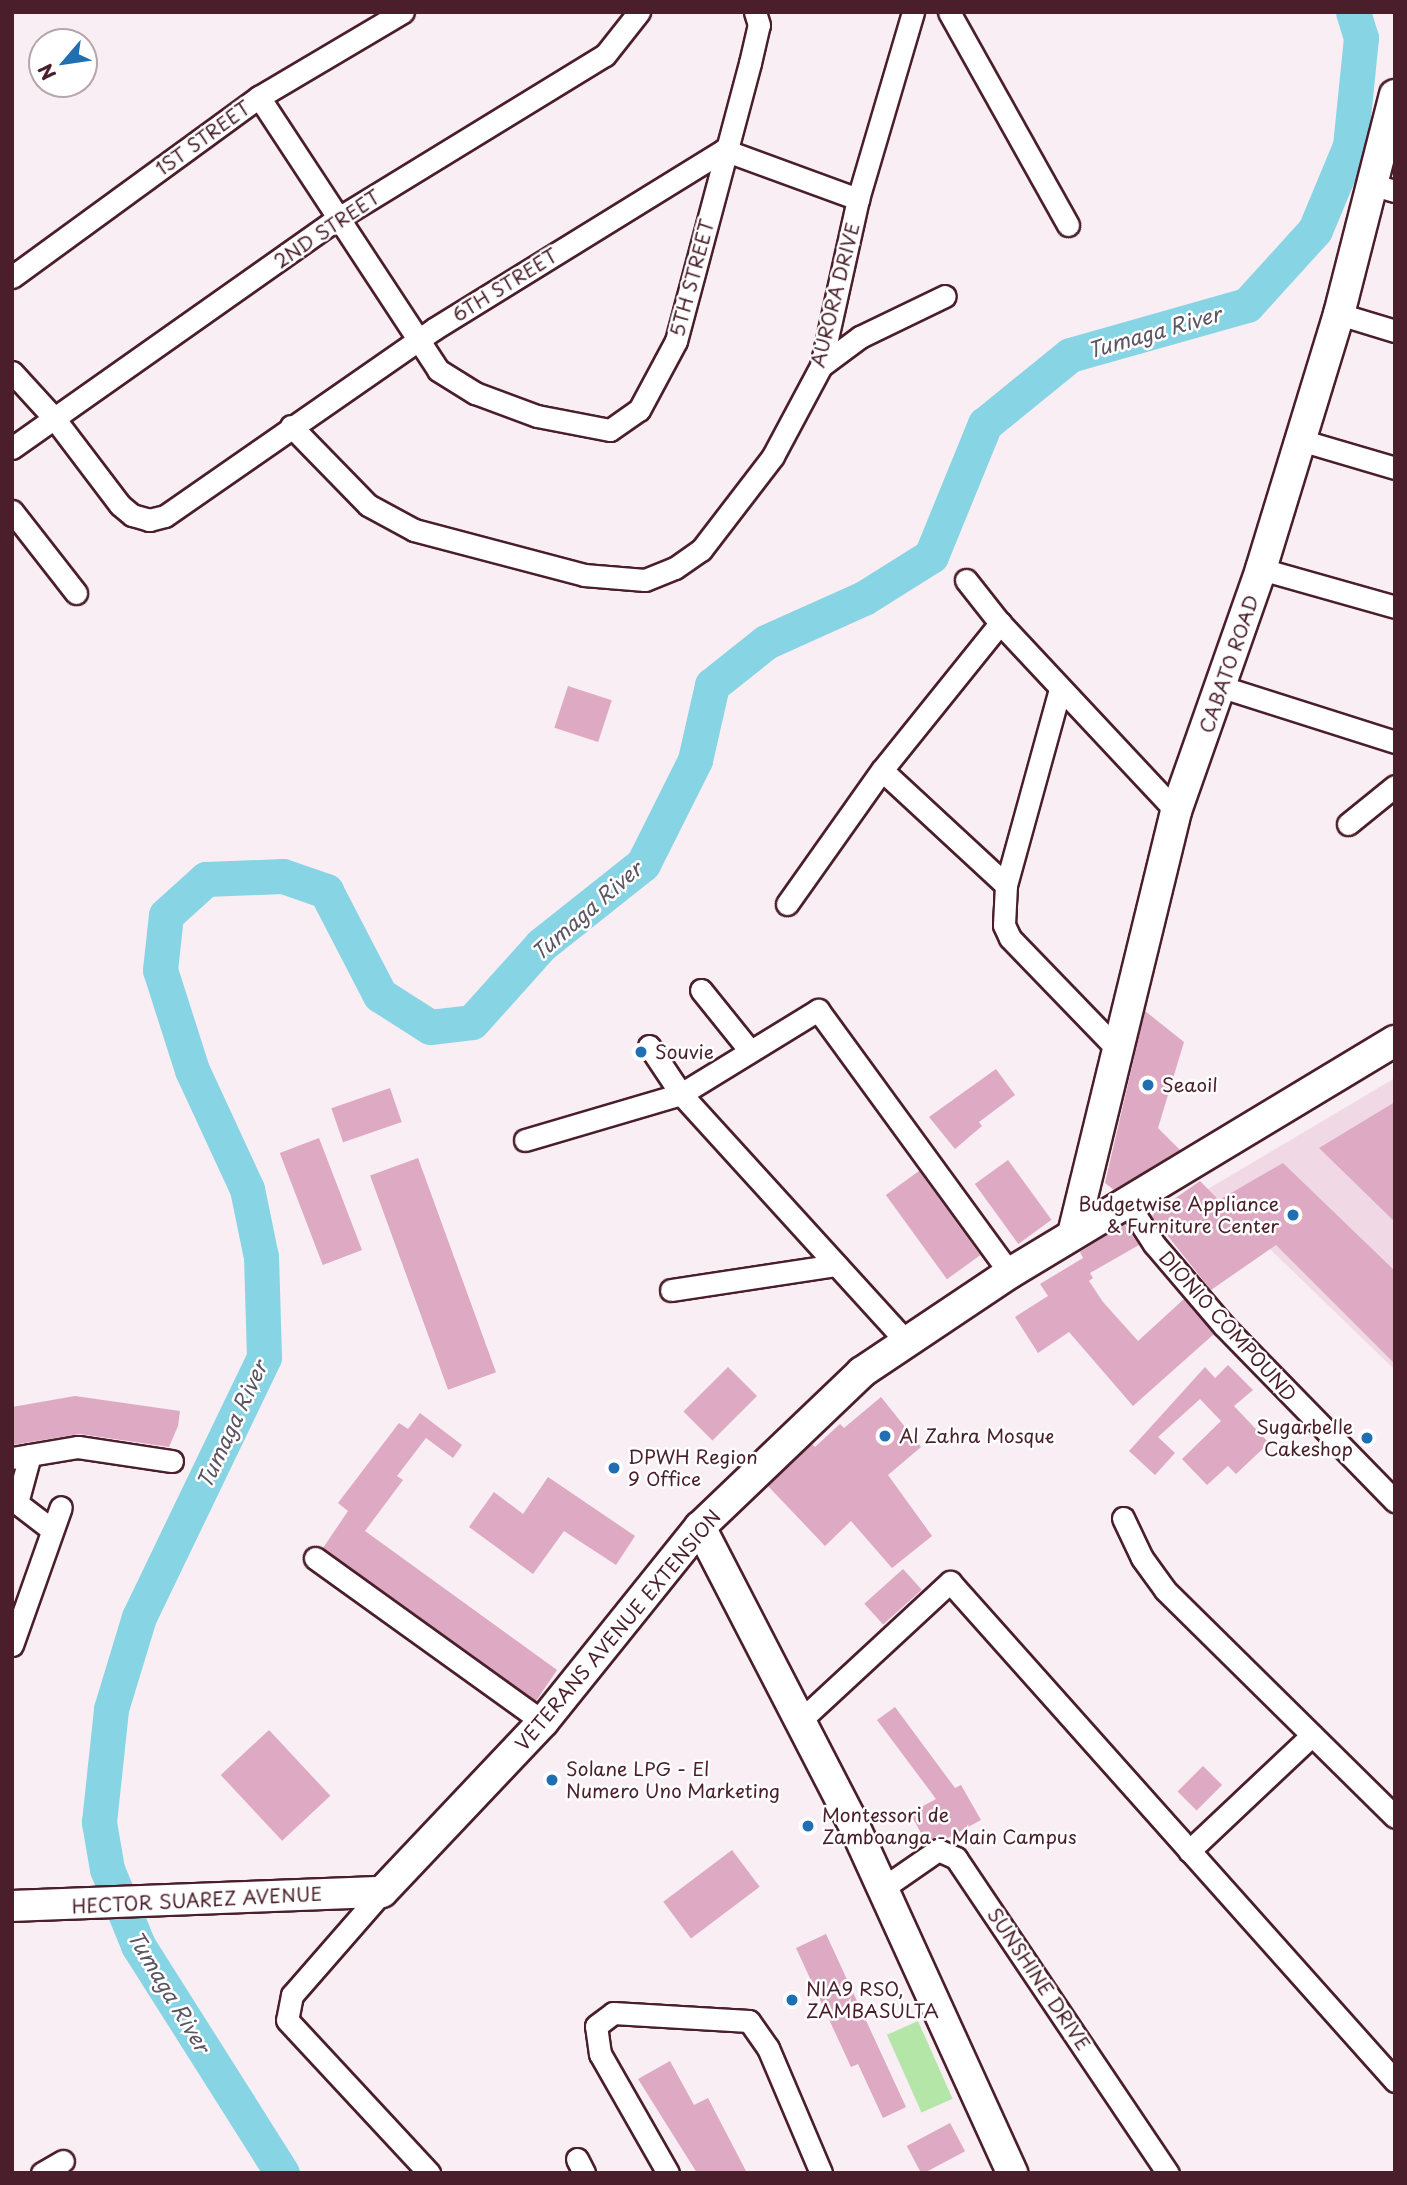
<!DOCTYPE html>
<style>
body{margin:0}
#map{position:relative;width:1407px;height:2185px;overflow:hidden;background:#f8eef3;font-family:"Playpen Sans",sans-serif}
div>[style]{position:absolute}
[style*='--x']{left:calc(var(--x)*1px);top:calc(var(--y)*1px);width:calc(var(--w)*1px);rotate:calc(var(--a)*1deg)}
.built>*{inset:0;background:#f0d9e5}
.green>*{inset:0;background:#b3e6a7;transform-origin:0 0}
.river>*{height:35px;margin:-17.5px;padding:0 17.5px;transform-origin:17.5px;border-radius:17.5px;background:#87d4e5}
.building>*{inset:0;background:#dda9c3;transform-origin:0 0}
.roads{filter:drop-shadow(2px 0 #4a1f2b) drop-shadow(-2px 0 #4a1f2b) drop-shadow(0 2px #4a1f2b) drop-shadow(0 -2px #4a1f2b)}
.street>*{height:21px;margin:-10.5px;padding:0 10.5px;transform-origin:10.5px;border-radius:10.5px;background:#fff}
.secondary>*{height:30px;margin:-15px;padding:0 15px;transform-origin:15px;border-radius:15px;background:#fff}
.dots>*{width:19px;height:19px;translate:-50% -50%;box-sizing:border-box;border:4px solid #fff;border-radius:50%}
span{translate:-50% -50%;white-space:nowrap;text-align:center;line-height:1.15;-webkit-text-stroke:5px #fff;paint-order:stroke}
.street-label{font-size:19px;color:#4a1f2b}
.poi-label{font-size:19px;color:#4a1f2b}
.left{translate:0 -50%;text-align:left}
.right{translate:-100% -50%;text-align:right}
.water-label{font-size:21px;color:#5c5563;font-style:italic}
.frame{position:absolute;inset:0;border:14px solid #4a1f2b;pointer-events:none}
.north{position:absolute;left:28px;top:28px;width:70px;height:70px;box-sizing:border-box;background:#fff;border:2px solid #b7a5aa;border-radius:50%;rotate:241deg;font-size:19px;font-weight:700;line-height:28px;text-align:center;color:#4a1f2b}
.north::after{content:'';display:block;margin:auto;width:24px;height:32px;background:#1f6fb2;clip-path:polygon(50% 0,100% 100%,50% 72%,0 100%)}
</style>
<div id="map">
<div class="built">
<div style="clip-path:polygon(1395px 1078px,1395px 1370px,1208px 1189px)"></div>
</div>
<div class="green">
<div style="left:918px;top:2021px;width:85px;height:34px;rotate:66deg"></div>
</div>
<div class="river">
<div style="--x:282;--y:2173;--w:270;--a:-122.3"></div>
<div style="--x:138;--y:1945;--w:82;--a:-112.2"></div>
<div style="--x:107;--y:1869;--w:48;--a:-99.7"></div>
<div style="--x:99;--y:1822;--w:114;--a:-83.9"></div>
<div style="--x:111;--y:1709;--w:96;--a:-73.1"></div>
<div style="--x:139;--y:1617;--w:288;--a:-64.3"></div>
<div style="--x:264;--y:1357;--w:100;--a:-91.7"></div>
<div style="--x:261;--y:1257;--w:69;--a:-101.6"></div>
<div style="--x:247;--y:1189;--w:131;--a:-114.8"></div>
<div style="--x:192;--y:1070;--w:105;--a:-107.7"></div>
<div style="--x:160;--y:970;--w:55;--a:-83.8"></div>
<div style="--x:166;--y:915;--w:54;--a:-42"></div>
<div style="--x:206;--y:879;--w:77;--a:-2.2"></div>
<div style="--x:283;--y:876;--w:46;--a:19.2"></div>
<div style="--x:326;--y:891;--w:117;--a:62.6"></div>
<div style="--x:380;--y:995;--w:59;--a:32.6"></div>
<div style="--x:430;--y:1027;--w:42;--a:-6.8"></div>
<div style="--x:472;--y:1022;--w:103;--a:-48.1"></div>
<div style="--x:541;--y:945;--w:130;--a:-38.5"></div>
<div style="--x:643;--y:864;--w:116;--a:-63.4"></div>
<div style="--x:695;--y:760;--w:77;--a:-77.2"></div>
<div style="--x:712;--y:685;--w:69;--a:-38.5"></div>
<div style="--x:766;--y:642;--w:107;--a:-24.2"></div>
<div style="--x:864;--y:598;--w:79;--a:-32.1"></div>
<div style="--x:931;--y:556;--w:143;--a:-67.8"></div>
<div style="--x:985;--y:424;--w:109;--a:-39.1"></div>
<div style="--x:1070;--y:355;--w:184;--a:-15.8"></div>
<div style="--x:1247;--y:305;--w:101;--a:-47.8"></div>
<div style="--x:1315;--y:230;--w:91;--a:-67.4"></div>
<div style="--x:1350;--y:146;--w:109;--a:-84.2"></div>
<div style="--x:1361;--y:38;--w:27;--a:-107"></div>
</div>
<div class="building">
<div style="left:568px;top:686px;width:46px;height:44px;rotate:18deg"></div>
<div style="clip-path:polygon(1145px 1011px,1184px 1042px,1158px 1128px,1180px 1150px,1114px 1190px,1105px 1183px)"></div>
<div style="clip-path:polygon(996px 1069px,1015px 1095px,979px 1122px,982px 1126px,955px 1149px,929px 1117px)"></div>
<div style="left:390px;top:1088px;width:36px;height:62px;rotate:71deg"></div>
<div style="clip-path:polygon(1395px 1102px,1395px 1222px,1319px 1148px)"></div>
<div style="left:319px;top:1138px;width:120px;height:42px;rotate:69deg"></div>
<div style="left:418px;top:1158px;width:228px;height:51px;rotate:70deg"></div>
<div style="left:1008px;top:1160px;width:74px;height:41px;rotate:54deg"></div>
<div style="clip-path:polygon(1283px 1163px,1395px 1271px,1395px 1364px,1276px 1245px,1211px 1290px,1151px 1215px,1200px 1181px,1219px 1200px)"></div>
<div style="left:919px;top:1171px;width:104px;height:41px;rotate:54deg"></div>
<div style="clip-path:polygon(1124px 1224px,1139px 1245px,1090px 1273px,1093px 1278px,1089px 1281px,1103px 1302px,1138px 1341px,1184px 1299px,1214px 1334px,1133px 1406px,1069px 1332px,1038px 1353px,1015px 1317px,1048px 1296px,1040px 1284px,1083px 1258px,1080px 1252px)"></div>
<div style="clip-path:polygon(1228px 1365px,1253px 1390px,1234px 1406px,1269px 1443px,1236px 1474px,1228px 1466px,1207px 1485px,1182px 1459px,1221px 1421px,1200px 1399px,1158px 1437px,1175px 1453px,1155px 1475px,1129px 1451px,1205px 1367px,1215px 1378px)"></div>
<div style="left:728px;top:1367px;width:41px;height:63px;rotate:45deg"></div>
<div style="clip-path:polygon(75px 1396px,180px 1411px,178px 1426px,169px 1447px,80px 1434px,12px 1445px,12px 1407px)"></div>
<div style="clip-path:polygon(881px 1397px,921px 1447px,888px 1475px,932px 1536px,892px 1568px,851px 1521px,825px 1546px,768px 1486px,812px 1444px,815px 1447px,840px 1424px,844px 1428px)"></div>
<div style="clip-path:polygon(420px 1413px,462px 1445px,453px 1458px,426px 1438px,397px 1476px,403px 1480px,365px 1531px,557px 1670px,536px 1701px,323px 1548px,348px 1511px,338px 1503px,399px 1423px,408px 1429px)"></div>
<div style="clip-path:polygon(548px 1477px,635px 1536px,616px 1565px,564px 1531px,533px 1574px,469px 1527px,494px 1492px,523px 1514px)"></div>
<div style="left:903px;top:1569px;width:28px;height:52px;rotate:48deg"></div>
<div style="clip-path:polygon(895px 1707px,955px 1788px,961px 1785px,981px 1820px,946px 1839px,936px 1837px,926px 1842px,910px 1813px,936px 1799px,877px 1720px)"></div>
<div style="left:269px;top:1730px;width:90px;height:66px;rotate:47deg"></div>
<div style="left:1203px;top:1766px;width:27px;height:36px;rotate:45deg"></div>
<div style="left:732px;top:1850px;width:46px;height:86px;rotate:53deg"></div>
<div style="clip-path:polygon(826px 1934px,906px 2107px,883px 2118px,858px 2064px,851px 2067px,796px 1948px)"></div>
<div style="clip-path:polygon(670px 2061px,694px 2105px,708px 2098px,747px 2173px,697px 2173px,638px 2079px)"></div>
<div style="left:950px;top:2123px;width:32px;height:49px;rotate:62deg"></div>
</div>
<div class="roads">
<div class="street">
<div style="--x:949;--y:12;--w:244;--a:60.8"></div>
<div style="--x:259;--y:97;--w:326;--a:56.7"></div>
<div style="--x:438;--y:370;--w:44;--a:31.9"></div>
<div style="--x:475;--y:393;--w:66;--a:20.4"></div>
<div style="--x:537;--y:416;--w:74;--a:10.9"></div>
<div style="--x:610;--y:430;--w:35;--a:-35"></div>
<div style="--x:639;--y:410;--w:78;--a:-61.8"></div>
<div style="--x:676;--y:341;--w:288;--a:-75.1"></div>
<div style="--x:750;--y:63;--w:39;--a:-77"></div>
<div style="--x:759;--y:25;--w:14;--a:-107"></div>
<div style="--x:1374;--y:185;--w:22;--a:16"></div>
<div style="--x:12;--y:277;--w:306;--a:-36.1"></div>
<div style="--x:259;--y:97;--w:167;--a:-30.6"></div>
<div style="--x:1339;--y:314;--w:59;--a:16.9"></div>
<div style="--x:821;--y:366;--w:49;--a:-36.6"></div>
<div style="--x:860;--y:337;--w:94;--a:-25.8"></div>
<div style="--x:12;--y:372;--w:62;--a:47.6"></div>
<div style="--x:54;--y:418;--w:109;--a:52.8"></div>
<div style="--x:120;--y:505;--w:16;--a:40"></div>
<div style="--x:132;--y:515;--w:18;--a:16"></div>
<div style="--x:149;--y:520;--w:16;--a:-14"></div>
<div style="--x:165;--y:516;--w:328;--a:-34.8"></div>
<div style="--x:434;--y:329;--w:341;--a:-31.7"></div>
<div style="--x:724;--y:150;--w:143;--a:20.1"></div>
<div style="--x:291;--y:426;--w:110;--a:45.7"></div>
<div style="--x:368;--y:505;--w:52;--a:28.5"></div>
<div style="--x:414;--y:530;--w:176;--a:14.8"></div>
<div style="--x:584;--y:575;--w:61;--a:4.7"></div>
<div style="--x:645;--y:580;--w:32;--a:-22"></div>
<div style="--x:675;--y:568;--w:32;--a:-35"></div>
<div style="--x:701;--y:550;--w:118;--a:-52.5"></div>
<div style="--x:773;--y:456;--w:102;--a:-61.9"></div>
<div style="--x:821;--y:366;--w:171;--a:-77.5"></div>
<div style="--x:858;--y:199;--w:195;--a:-73.6"></div>
<div style="--x:1300;--y:440;--w:99;--a:16.4"></div>
<div style="--x:12;--y:448;--w:398;--a:-35.2"></div>
<div style="--x:337;--y:219;--w:314;--a:-31.5"></div>
<div style="--x:605;--y:55;--w:55;--a:-51.7"></div>
<div style="--x:12;--y:511;--w:104;--a:52"></div>
<div style="--x:1261;--y:569;--w:139;--a:15.8"></div>
<div style="--x:966;--y:580;--w:55;--a:51.7"></div>
<div style="--x:1222;--y:687;--w:182;--a:17.6"></div>
<div style="--x:1060;--y:689;--w:203;--a:105.4"></div>
<div style="--x:1006;--y:885;--w:40;--a:92.9"></div>
<div style="--x:1004;--y:925;--w:14;--a:65"></div>
<div style="--x:1010;--y:938;--w:156;--a:46"></div>
<div style="--x:1348;--y:824;--w:60;--a:-39"></div>
<div style="--x:1006;--y:885;--w:169;--a:-137.2"></div>
<div style="--x:882;--y:770;--w:189;--a:-51.2"></div>
<div style="--x:1000;--y:623;--w:258;--a:46.9"></div>
<div style="--x:787;--y:904;--w:164;--a:-54.7"></div>
<div style="--x:701;--y:990;--w:78;--a:51.2"></div>
<div style="--x:649;--y:1046;--w:58;--a:56.3"></div>
<div style="--x:681;--y:1094;--w:334;--a:47.7"></div>
<div style="--x:525;--y:1140;--w:163;--a:-16.4"></div>
<div style="--x:681;--y:1094;--w:161;--a:-31.5"></div>
<div style="--x:818;--y:1010;--w:326;--a:53.9"></div>
<div style="--x:1128;--y:1204;--w:48;--a:57"></div>
<div style="--x:1154;--y:1244;--w:108;--a:49.5"></div>
<div style="--x:1224;--y:1326;--w:245;--a:45.7"></div>
<div style="--x:671;--y:1290;--w:167;--a:-8.6"></div>
<div style="--x:30;--y:1455;--w:50;--a:105.2"></div>
<div style="--x:17;--y:1503;--w:43;--a:37.4"></div>
<div style="--x:12;--y:1458;--w:67;--a:-9.5"></div>
<div style="--x:78;--y:1447;--w:95;--a:8.5"></div>
<div style="--x:1123;--y:1518;--w:44;--a:64.6"></div>
<div style="--x:1142;--y:1558;--w:39;--a:54"></div>
<div style="--x:1165;--y:1590;--w:323;--a:44.6"></div>
<div style="--x:315;--y:1558;--w:281;--a:35.7"></div>
<div style="--x:12;--y:1645;--w:146;--a:-70.5"></div>
<div style="--x:802;--y:1719;--w:202;--a:-42.8"></div>
<div style="--x:950;--y:1582;--w:669;--a:48.27"></div>
<div style="--x:1189;--y:1851;--w:169;--a:-43.3"></div>
<div style="--x:883;--y:1888;--w:67;--a:-34.6"></div>
<div style="--x:938;--y:1850;--w:20;--a:24"></div>
<div style="--x:956;--y:1858;--w:380;--a:56.1"></div>
<div style="--x:382;--y:1892;--w:137;--a:131.1"></div>
<div style="--x:292;--y:1995;--w:25;--a:101"></div>
<div style="--x:287;--y:2020;--w:209;--a:47.1"></div>
<div style="--x:577;--y:2159;--w:16;--a:63"></div>
<div style="--x:42;--y:2173;--w:24;--a:-30"></div>
<div style="--x:668;--y:2173;--w:137;--a:-119.7"></div>
<div style="--x:600;--y:2054;--w:28;--a:-98"></div>
<div style="--x:596;--y:2026;--w:21;--a:-37"></div>
<div style="--x:613;--y:2013;--w:136;--a:3.4"></div>
<div style="--x:749;--y:2021;--w:33;--a:55"></div>
<div style="--x:768;--y:2048;--w:136;--a:67"></div>
</div>
<div class="secondary">
<div style="--x:1073;--y:1234;--w:435;--a:-76.3"></div>
<div style="--x:1176;--y:811;--w:256;--a:-70.6"></div>
<div style="--x:1261;--y:569;--w:267;--a:-73"></div>
<div style="--x:1339;--y:314;--w:226;--a:-75.7"></div>
<div style="--x:700;--y:1527;--w:329;--a:62.7"></div>
<div style="--x:851;--y:1819;--w:389;--a:65.5"></div>
<div style="--x:12;--y:1906;--w:370;--a:-2.2"></div>
<div style="--x:382;--y:1892;--w:234;--a:-46.6"></div>
<div style="--x:543;--y:1722;--w:250;--a:-51.2"></div>
<div style="--x:700;--y:1527;--w:224;--a:-43.7"></div>
<div style="--x:862;--y:1372;--w:178;--a:-33.8"></div>
<div style="--x:1010;--y:1273;--w:449;--a:-31.1"></div>
</div>
</div>
<div class="dots">
<div style="left:641px;top:1052px;background:#1f6fb2"></div>
<div style="left:1148px;top:1085px;background:#1f6fb2"></div>
<div style="left:1293px;top:1215px;background:#1f6fb2"></div>
<div style="left:885px;top:1436px;background:#1f6fb2"></div>
<div style="left:1367px;top:1438px;background:#1f6fb2"></div>
<div style="left:614px;top:1468px;background:#1f6fb2"></div>
<div style="left:552px;top:1780px;background:#1f6fb2"></div>
<div style="left:808px;top:1826px;background:#1f6fb2"></div>
<div style="left:792px;top:2000px;background:#1f6fb2"></div>
</div>
<div class="street-label">
<span style="left:203px;top:138px;rotate:-36deg">1ST STREET</span>
<span style="left:327px;top:229px;rotate:-34deg">2ND STREET</span>
<span style="left:692px;top:278px;rotate:-75deg">5TH STREET</span>
<span style="left:505px;top:285px;rotate:-32deg">6TH STREET</span>
<span style="left:835px;top:295px;rotate:-76deg">AURORA DRIVE</span>
<span style="left:1229px;top:664px;rotate:-71deg">CABATO ROAD</span>
<span style="left:1228px;top:1326px;rotate:48deg">DIONIO COMPOUND</span>
<span style="left:618px;top:1630px;rotate:-50deg">VETERANS AVENUE EXTENSION</span>
<span style="left:197px;top:1900px;rotate:-3deg">HECTOR SUAREZ AVENUE</span>
<span style="left:1039px;top:1979px;rotate:56deg">SUNSHINE DRIVE</span>
</div>
<div class="poi-label">
<span class="left" style="left:655px;top:1052px">Souvie</span>
<span class="left" style="left:1162px;top:1085px">Seaoil</span>
<span class="right" style="left:1279px;top:1215px">Budgetwise Appliance<br>&amp; Furniture Center</span>
<span class="right" style="left:1353px;top:1438px">Sugarbelle<br>Cakeshop</span>
<span class="left" style="left:899px;top:1436px">Al Zahra Mosque</span>
<span class="left" style="left:628px;top:1468px">DPWH Region<br>9 Office</span>
<span class="left" style="left:566px;top:1780px">Solane LPG - El<br>Numero Uno Marketing</span>
<span class="left" style="left:822px;top:1826px">Montessori de<br>Zamboanga - Main Campus</span>
<span class="left" style="left:806px;top:2000px">NIA9 RSO,<br>ZAMBASULTA</span>
</div>
<div class="water-label">
<span style="left:1154px;top:331px;rotate:-16deg">Tumaga River</span>
<span style="left:586px;top:910px;rotate:-41deg">Tumaga River</span>
<span style="left:231px;top:1424px;rotate:-65deg">Tumaga River</span>
<span style="left:170px;top:1991px;rotate:59deg">Tumaga River</span>
</div>
<div class="frame"></div>
<div class="north">N</div>
</div>
